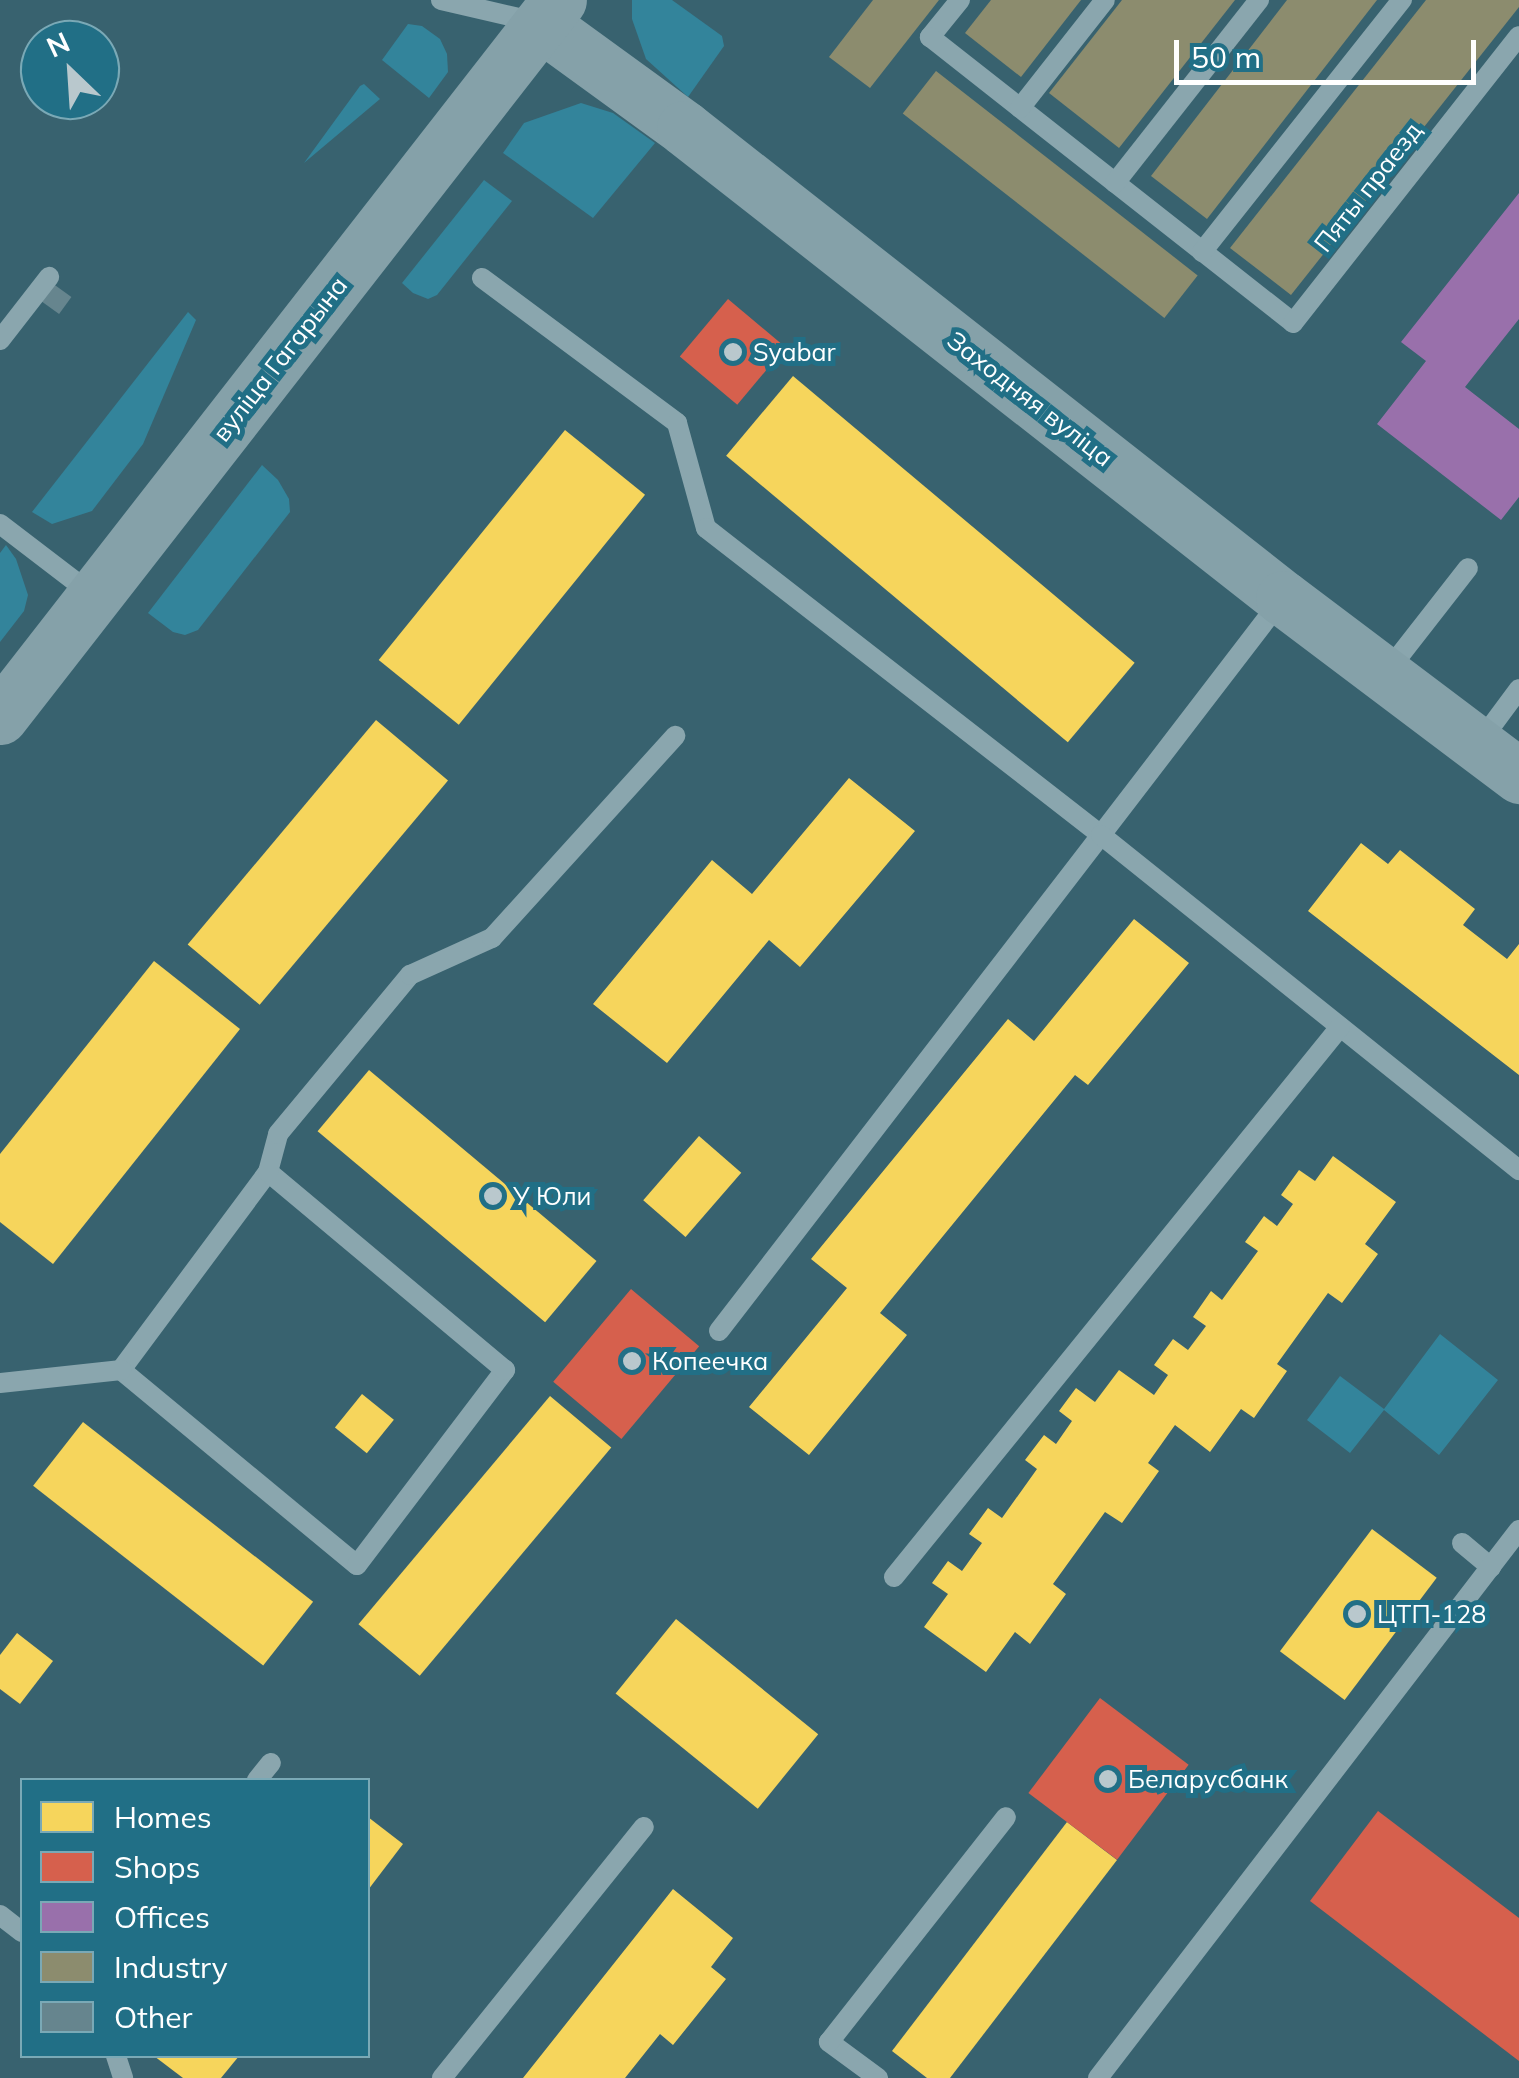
<!DOCTYPE html>
<meta charset="utf-8">
<style>
body{margin:0}
#map{position:relative;width:1519px;height:2078px;overflow:hidden;background:#38626f;font-family:Mulish,sans-serif}
div>[style]{position:absolute}
[style*='--x']{left:calc(var(--x)*1px);top:calc(var(--y)*1px);width:calc(var(--w)*1px);rotate:calc(var(--a)*1deg)}
.green>*{inset:0;background:#33849b}
.homes>*{inset:0;background:#f6d55c;transform-origin:0 0}
.shops>*{inset:0;background:#d6604d;transform-origin:0 0}
.offices>*{inset:0;background:#9970ab}
.industry>*{inset:0;background:#8c8c6e;transform-origin:0 0}
.building>*{inset:0;background:#66858e;transform-origin:0 0}
.service>*{height:20px;margin:-10px;padding:0 10px;transform-origin:10px;border-radius:10px;background:#8aa6ae}
.secondary>*{height:55px;margin:-27.5px;padding:0 27.5px;transform-origin:27.5px;border-radius:27.5px;background:#85a1a9}
.dots>*{width:28px;height:28px;translate:-50% -50%;box-sizing:border-box;border:5px solid #216f86;border-radius:50%}
span{translate:-50% -50%;white-space:nowrap;text-align:center;line-height:1.15;-webkit-text-stroke:10px #216f86;paint-order:stroke}
.street-label{font-size:25px;color:#fff}
.poi-label{font-size:25px;color:#fff}
.left{translate:0 -50%;text-align:left}
.legend{position:absolute;left:20px;top:1778px;width:350px;height:280px;box-sizing:border-box;background:#216f86;border:2px solid #7aa9b6;margin:0;padding:12px 18px;list-style:none;font-size:30px;color:#fff}
.legend li{display:flex;align-items:center;gap:20px;height:50px}
.legend b{width:50px;border:2px solid #7aa9b6}
.north{position:absolute;left:20px;top:20px;width:100px;height:100px;box-sizing:border-box;background:#216f86;border:2px solid #7aa9b6;border-radius:50%;rotate:335deg;font-size:28px;font-weight:700;line-height:40px;text-align:center;color:#fff}
.north::after{content:'';display:block;margin:auto;width:35px;height:45px;background:#b9c8cd;clip-path:polygon(50% 0,100% 100%,50% 72%,0 100%)}
.scale{position:absolute;left:1174px;top:40px;width:302px;height:45px;box-sizing:border-box;border:5px solid #fff;border-top:0;padding-left:12px;font-size:30px;line-height:35px;white-space:nowrap;color:#fff;-webkit-text-stroke:8px #216f86;paint-order:stroke}
</style>
<div id="map">
<div class="green">
<div style="clip-path:polygon(632px 0,672px 0,722px 36px,724px 46px,688px 97px,646px 59px,632px 19px)"></div>
<div style="clip-path:polygon(408px 24px,422px 26px,440px 39px,447px 54px,448px 72px,429px 98px,382px 60px)"></div>
<div style="clip-path:polygon(364px 84px,380px 99px,304px 163px,360px 86px)"></div>
<div style="clip-path:polygon(581px 103px,613px 113px,655px 143px,593px 218px,503px 153px,524px 123px)"></div>
<div style="clip-path:polygon(484px 180px,512px 201px,437px 295px,428px 299px,413px 293px,402px 283px)"></div>
<div style="clip-path:polygon(188px 312px,196px 320px,143px 444px,92px 511px,52px 524px,32px 512px)"></div>
<div style="clip-path:polygon(262px 465px,278px 480px,289px 499px,290px 512px,198px 630px,185px 635px,173px 632px,148px 613px)"></div>
<div style="clip-path:polygon(6px 545px,16px 559px,28px 595px,24px 611px,0 642px,0 553px)"></div>
<div style="clip-path:polygon(1440px 1334px,1498px 1380px,1439px 1455px,1384px 1410px,1350px 1453px,1307px 1420px,1340px 1376px,1384px 1409px)"></div>
</div>
<div class="homes">
<div style="left:793px;top:376px;width:446px;height:104px;rotate:40deg"></div>
<div style="left:565px;top:430px;width:103px;height:296px;rotate:39deg"></div>
<div style="left:376px;top:720px;width:94px;height:293px;rotate:40deg"></div>
<div style="clip-path:polygon(849px 778px,915px 831px,800px 967px,769px 940px,667px 1063px,593px 1004px,712px 860px,752px 894px)"></div>
<div style="clip-path:polygon(1361px 843px,1388px 864px,1400px 850px,1475px 909px,1463px 925px,1507px 959px,1519px 944px,1519px 1075px,1308px 911px)"></div>
<div style="clip-path:polygon(1134px 919px,1189px 963px,1088px 1085px,1075px 1075px,880px 1313px,907px 1335px,809px 1455px,749px 1407px,847px 1288px,811px 1259px,1008px 1019px,1034px 1041px)"></div>
<div style="clip-path:polygon(154px 961px,240px 1029px,53px 1264px,0 1222px,0 1154px)"></div>
<div style="left:369px;top:1070px;width:297px;height:80px;rotate:40deg"></div>
<div style="left:699px;top:1136px;width:56px;height:85px;rotate:41deg"></div>
<div style="clip-path:polygon(1333px 1156px,1396px 1202px,1365px 1244px,1378px 1254px,1342px 1303px,1328px 1293px,1277px 1364px,1287px 1371px,1254px 1418px,1241px 1409px,1210px 1452px,1175px 1425px,1148px 1463px,1159px 1471px,1122px 1523px,1105px 1512px,1053px 1584px,1066px 1594px,1030px 1644px,1015px 1632px,986px 1672px,924px 1627px,948px 1594px,932px 1583px,948px 1561px,962px 1571px,982px 1543px,969px 1534px,988px 1508px,1002px 1518px,1037px 1469px,1025px 1460px,1044px 1435px,1056px 1444px,1072px 1421px,1059px 1411px,1076px 1388px,1095px 1402px,1119px 1370px,1154px 1395px,1168px 1375px,1154px 1365px,1173px 1339px,1188px 1350px,1206px 1326px,1193px 1317px,1211px 1291px,1222px 1300px,1258px 1251px,1245px 1242px,1264px 1216px,1277px 1226px,1293px 1204px,1281px 1195px,1299px 1170px,1315px 1181px)"></div>
<div style="left:362px;top:1394px;width:41px;height:43px;rotate:39deg"></div>
<div style="left:550px;top:1396px;width:80px;height:298px;rotate:40deg"></div>
<div style="left:83px;top:1422px;width:292px;height:81px;rotate:38deg"></div>
<div style="left:1372px;top:1529px;width:81px;height:153px;rotate:37deg"></div>
<div style="left:676px;top:1619px;width:183px;height:96px;rotate:39deg"></div>
<div style="clip-path:polygon(17px 1633px,53px 1661px,20px 1704px,0 1689px,0 1655px)"></div>
<div style="clip-path:polygon(368px 1817px,403px 1844px,368px 1890px)"></div>
<div style="clip-path:polygon(1067px 1822px,1117px 1860px,950px 2078px,927px 2078px,892px 2051px)"></div>
<div style="clip-path:polygon(673px 1889px,733px 1938px,711px 1967px,726px 1979px,673px 2045px,660px 2034px,625px 2078px,523px 2078px)"></div>
<div style="clip-path:polygon(154px 2056px,239px 2056px,221px 2078px,183px 2078px)"></div>
</div>
<div class="shops">
<div style="left:728px;top:299px;width:75px;height:75px;rotate:40deg"></div>
<div style="left:631px;top:1289px;width:89px;height:121px;rotate:40deg"></div>
<div style="left:1100px;top:1698px;width:111px;height:119px;rotate:37deg"></div>
<div style="clip-path:polygon(1378px 1811px,1519px 1918px,1519px 2061px,1310px 1901px)"></div>
</div>
<div class="offices">
<div style="clip-path:polygon(1519px 193px,1519px 319px,1465px 387px,1519px 429px,1519px 497px,1501px 520px,1377px 424px,1426px 361px,1401px 342px)"></div>
</div>
<div class="industry">
<div style="clip-path:polygon(873px 0,939px 0,870px 88px,829px 57px)"></div>
<div style="clip-path:polygon(991px 0,1081px 0,1021px 77px,965px 33px)"></div>
<div style="clip-path:polygon(1122px 0,1235px 0,1119px 148px,1049px 93px)"></div>
<div style="clip-path:polygon(1287px 0,1377px 0,1207px 219px,1151px 176px)"></div>
<div style="clip-path:polygon(1426px 0,1519px 0,1519px 7px,1291px 295px,1230px 248px)"></div>
<div style="left:936px;top:71px;width:332px;height:54px;rotate:38deg"></div>
</div>
<div class="building">
<div style="left:52px;top:283px;width:24px;height:21px;rotate:36deg"></div>
</div>
<div class="service">
<div style="--x:441;--y:0;--w:98;--a:13"></div>
<div style="--x:960;--y:0;--w:48;--a:129"></div>
<div style="--x:930;--y:37;--w:462;--a:38.2"></div>
<div style="--x:1293;--y:323;--w:365;--a:-51.8"></div>
<div style="--x:1020;--y:108;--w:137;--a:-51.8"></div>
<div style="--x:1115;--y:183;--w:233;--a:-51.8"></div>
<div style="--x:1202;--y:252;--w:322;--a:-51.6"></div>
<div style="--x:482;--y:278;--w:243;--a:36.6"></div>
<div style="--x:677;--y:423;--w:109;--a:74.6"></div>
<div style="--x:706;--y:528;--w:500;--a:37.85"></div>
<div style="--x:1101;--y:835;--w:626;--a:127.6"></div>
<div style="--x:0;--y:340;--w:80;--a:-52.1"></div>
<div style="--x:0;--y:524;--w:117;--a:37.4"></div>
<div style="--x:1282;--y:599;--w:297;--a:127.5"></div>
<div style="--x:1101;--y:835;--w:536;--a:38.71"></div>
<div style="--x:1386;--y:673;--w:133;--a:-52"></div>
<div style="--x:1479;--y:743;--w:67;--a:-53.5"></div>
<div style="--x:268;--y:1172;--w:247;--a:126.6"></div>
<div style="--x:121;--y:1370;--w:306;--a:39.6"></div>
<div style="--x:357;--y:1565;--w:245;--a:-52.8"></div>
<div style="--x:505;--y:1370;--w:309;--a:-140.1"></div>
<div style="--x:268;--y:1172;--w:39;--a:-75"></div>
<div style="--x:278;--y:1134;--w:207;--a:-50.3"></div>
<div style="--x:410;--y:975;--w:90;--a:-24.3"></div>
<div style="--x:492;--y:938;--w:273;--a:-47.8"></div>
<div style="--x:0;--y:1383;--w:122;--a:-6.1"></div>
<div style="--x:1462;--y:1543;--w:38;--a:40"></div>
<div style="--x:894;--y:1577;--w:708;--a:-50.96"></div>
<div style="--x:257;--y:1780;--w:22;--a:-51"></div>
<div style="--x:0;--y:1915;--w:28;--a:38"></div>
<div style="--x:116;--y:2056;--w:23;--a:72"></div>
<div style="--x:442;--y:2078;--w:322;--a:-51.2"></div>
<div style="--x:878;--y:2078;--w:61;--a:-143.7"></div>
<div style="--x:829;--y:2042;--w:286;--a:-51.8"></div>
<div style="--x:1098;--y:2078;--w:691;--a:-52.47"></div>
</div>
<div class="secondary">
<div style="--x:541;--y:24;--w:177;--a:36"></div>
<div style="--x:684;--y:128;--w:761;--a:38.12"></div>
<div style="--x:1283;--y:598;--w:296;--a:37"></div>
<div style="--x:0;--y:717;--w:909;--a:-52.06"></div>
</div>
<div class="dots">
<div style="left:733px;top:352px;background:#b9c8cd"></div>
<div style="left:493px;top:1196px;background:#b9c8cd"></div>
<div style="left:632px;top:1361px;background:#b9c8cd"></div>
<div style="left:1357px;top:1614px;background:#b9c8cd"></div>
<div style="left:1108px;top:1779px;background:#b9c8cd"></div>
</div>
<div class="street-label">
<span style="left:1368px;top:187px;rotate:-52deg">Пяты праезд</span>
<span style="left:280px;top:359px;rotate:-52deg">вуліца Гагарына</span>
<span style="left:1030px;top:399px;rotate:38deg">Заходняя вуліца</span>
</div>
<div class="poi-label">
<span class="left" style="left:753px;top:352px">Syabar</span>
<span class="left" style="left:513px;top:1196px">У Юли</span>
<span class="left" style="left:652px;top:1361px">Копеечка</span>
<span class="left" style="left:1377px;top:1614px">ЦТП-128</span>
<span class="left" style="left:1128px;top:1779px">Беларусбанк</span>
</div>
<ul class="legend">
<li><b style="height:28px;background:#f6d55c"></b>Homes</li>
<li><b style="height:28px;background:#d6604d"></b>Shops</li>
<li><b style="height:28px;background:#9970ab"></b>Offices</li>
<li><b style="height:28px;background:#8c8c6e"></b>Industry</li>
<li><b style="height:28px;background:#66858e"></b>Other</li>
</ul>
<div class="north">N</div>
<div class="scale">50 m</div>
</div>
